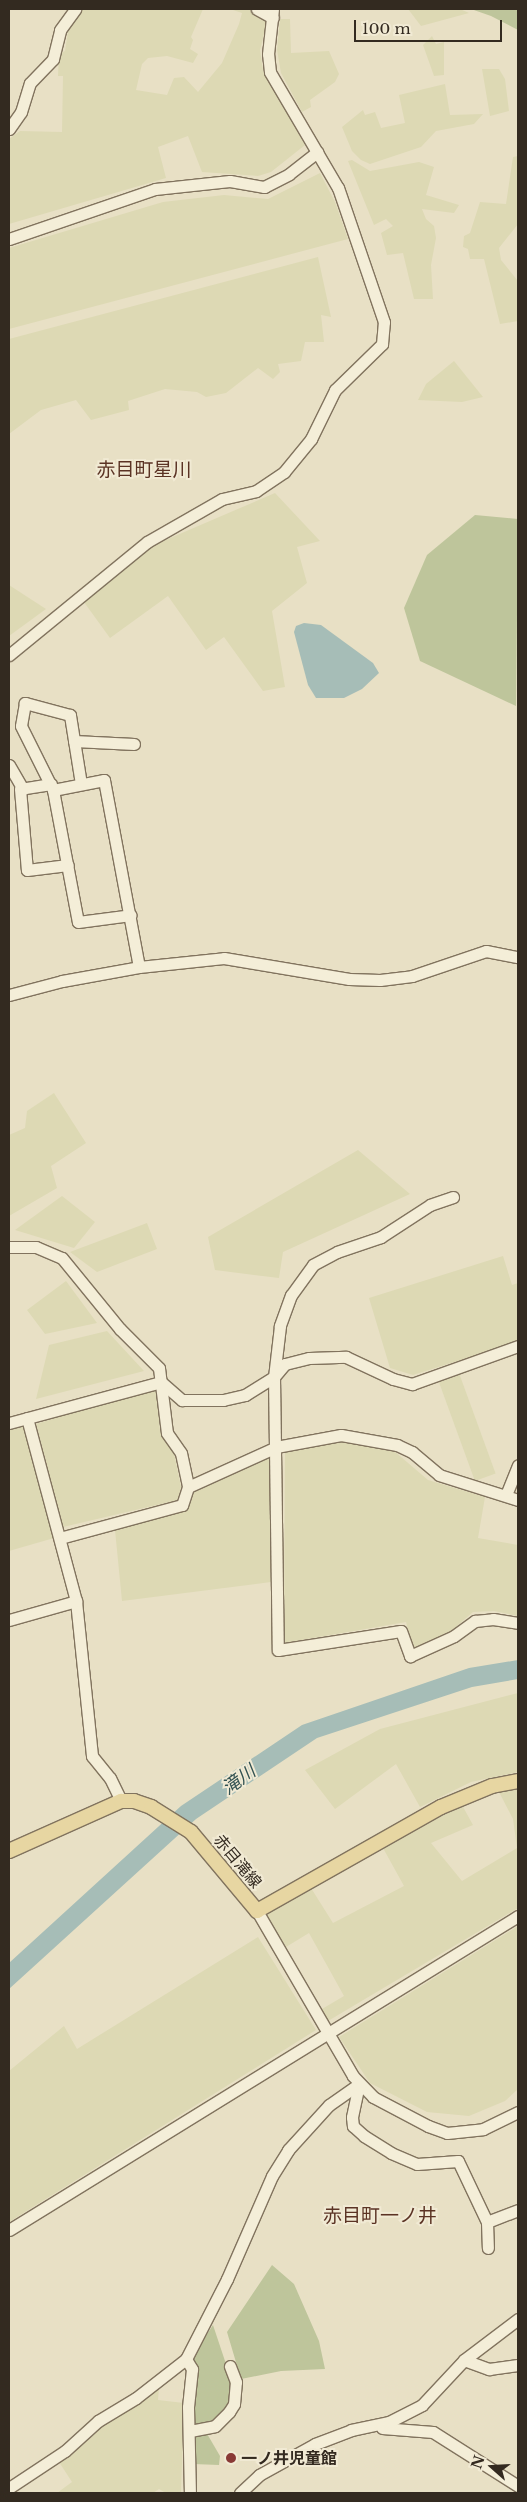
<!DOCTYPE html>
<meta charset="utf-8">
<style>
body{margin:0}
#map{position:relative;width:527px;height:2502px;overflow:hidden;background:#e8e0c5;font-family:"Libre Baskerville","Noto Sans JP",serif}
div>[style]{position:absolute}
[style*='--x']{left:calc(var(--x)*1px);top:calc(var(--y)*1px);width:calc(var(--w)*1px);rotate:calc(var(--a)*1deg)}
.farmland>*{inset:0;background:#ddd9b4;transform-origin:0 0}
.green>*{inset:0;background:#bec59b}
.water>*{inset:0;background:#a6bdb7}
.roads{filter:drop-shadow(1px 0 #81735e) drop-shadow(-1px 0 #81735e) drop-shadow(0 1px #81735e) drop-shadow(0 -1px #81735e)}
.minor>*{height:11px;margin:-5.5px;padding:0 5.5px;transform-origin:5.5px;border-radius:5.5px;background:#f4eed8}
.major>*{height:14px;margin:-7px;padding:0 7px;transform-origin:7px;border-radius:7px;background:#e7d6a2}
.dots>*{width:14px;height:14px;translate:-50% -50%;box-sizing:border-box;border:2px solid #f1ead4;border-radius:50%}
span{translate:-50% -50%;white-space:nowrap;text-align:center;line-height:1.15;-webkit-text-stroke:4px #f1ead4;paint-order:stroke}
.street-label{font-size:16px;color:#332a20}
.poi-label{font-size:16px;color:#332a20;font-weight:700}
.left{translate:0 -50%;text-align:left}
.water-label{font-size:18px;color:#315151;font-style:italic}
.quarter-label{font-size:19px;color:#5b3324}
.frame{position:absolute;inset:0;border:10px solid #332a20;pointer-events:none}
.north{position:absolute;left:467px;top:2442px;width:50px;height:50px;-webkit-text-stroke:4px #f1ead4;paint-order:stroke;rotate:289deg;font-size:14px;font-weight:700;line-height:20px;text-align:center;color:#332a20}
.north::after{content:'';display:block;margin:auto;width:18px;height:22px;background:#332a20;clip-path:polygon(50% 0,100% 100%,50% 72%,0 100%)}
.scale{position:absolute;left:354px;top:20px;width:148px;height:22px;box-sizing:border-box;border:2px solid #332a20;border-top:0;padding-left:6px;font-size:15px;line-height:18px;white-space:nowrap;color:#332a20;-webkit-text-stroke:4px #f1ead4;paint-order:stroke}
</style>
<div id="map">
<div class="farmland">
<div style="clip-path:polygon(83px 9px,203px 9px,191px 37px,193px 40px,190px 49px,198px 54px,193px 63px,167px 56px,148px 58px,142px 64px,136px 90px,167px 95px,174px 78px,184px 77px,198px 92px,222px 63px,239px 24px,242px 13px,230px 9px,252px 9px,267px 22px,260px 50px,263px 71px,305px 145px,271px 172px,258px 176px,202px 172px,188px 136px,158px 147px,166px 178px,9px 224px,9px 139px,20px 131px,62px 132px,63px 76px,58px 76px,59px 54px,65px 51px,69px 25px)"></div>
<div style="clip-path:polygon(408px 9px,460px 9px,469px 13px,421px 26px)"></div>
<div style="clip-path:polygon(280px 19px,290px 19px,291px 53px,329px 51px,339px 74px,335px 82px,310px 100px,311px 107px,302px 112px,281px 73px,277px 50px)"></div>
<div style="clip-path:polygon(432px 36px,436px 44px,444px 42px,444px 75px,434px 76px,423px 45px)"></div>
<div style="clip-path:polygon(482px 69px,499px 69px,505px 79px,509px 111px,490px 116px)"></div>
<div style="clip-path:polygon(445px 84px,450px 115px,483px 114px,474px 124px,436px 131px,421px 147px,370px 164px,361px 160px,352px 151px,342px 127px,363px 110px,365px 115px,375px 112px,381px 128px,405px 123px,399px 95px)"></div>
<div style="clip-path:polygon(518px 156px,518px 224px,499px 248px,501px 260px,518px 281px,518px 321px,500px 324px,484px 259px,470px 259px,468px 249px,463px 247px,464px 236px,470px 233px,480px 202px,506px 204px,513px 157px)"></div>
<div style="clip-path:polygon(352px 160px,370px 171px,419px 162px,434px 167px,426px 195px,459px 205px,454px 213px,422px 209px,426px 219px,434px 226px,436px 238px,431px 265px,433px 299px,414px 299px,403px 253px,387px 255px,381px 233px,393px 226px,386px 219px,374px 225px,348px 161px)"></div>
<div style="clip-path:polygon(320px 173px,335px 202px,348px 239px,9px 329px,9px 248px,163px 202px,224px 195px,268px 199px)"></div>
<div style="clip-path:polygon(318px 257px,331px 317px,321px 315px,324px 342px,305px 342px,301px 361px,278px 364px,280px 372px,273px 379px,258px 368px,226px 393px,206px 397px,197px 392px,165px 389px,128px 401px,129px 410px,91px 420px,76px 400px,41px 410px,9px 434px,9px 339px)"></div>
<div style="clip-path:polygon(454px 361px,483px 397px,462px 402px,418px 400px,426px 384px)"></div>
<div style="clip-path:polygon(275px 493px,320px 541px,297px 547px,307px 583px,272px 611px,285px 687px,263px 691px,224px 637px,206px 650px,168px 596px,110px 638px,81px 598px,154px 545px)"></div>
<div style="clip-path:polygon(9px 585px,46px 609px,9px 636px)"></div>
<div style="clip-path:polygon(54px 1093px,86px 1143px,51px 1166px,57px 1188px,9px 1216px,9px 1135px,25px 1128px,27px 1111px)"></div>
<div style="clip-path:polygon(358px 1150px,410px 1194px,283px 1252px,279px 1278px,215px 1270px,208px 1237px)"></div>
<div style="clip-path:polygon(62px 1196px,95px 1222px,74px 1248px,15px 1230px)"></div>
<div style="clip-path:polygon(147px 1223px,157px 1249px,97px 1272px,70px 1252px)"></div>
<div style="clip-path:polygon(503px 1256px,512px 1285px,518px 1283px,518px 1342px,413px 1375px,390px 1368px,369px 1298px)"></div>
<div style="clip-path:polygon(66px 1281px,97px 1323px,45px 1334px,27px 1310px)"></div>
<div style="clip-path:polygon(107px 1331px,144px 1371px,36px 1399px,49px 1345px)"></div>
<div style="left:459px;top:1373px;width:107px;height:22px;rotate:70deg"></div>
<div style="clip-path:polygon(157px 1387px,160px 1432px,174px 1453px,181px 1487px,178px 1500px,63px 1527px,36px 1424px)"></div>
<div style="clip-path:polygon(28px 1415px,61px 1536px,9px 1551px,9px 1420px)"></div>
<div style="clip-path:polygon(343px 1440px,394px 1451px,428px 1480px,485px 1497px,478px 1538px,518px 1545px,518px 1616px,494px 1611px,473px 1612px,450px 1632px,413px 1649px,406px 1622px,284px 1643px,285px 1452px)"></div>
<div style="clip-path:polygon(269px 1458px,271px 1582px,122px 1601px,115px 1530px,185px 1510px,193px 1491px)"></div>
<div style="clip-path:polygon(518px 1693px,518px 1772px,471px 1782px,420px 1807px,396px 1764px,335px 1809px,305px 1770px,380px 1729px)"></div>
<div style="clip-path:polygon(518px 1789px,518px 1908px,328px 2021px,322px 2009px,344px 1996px,309px 1933px,286px 1947px,264px 1914px,311px 1888px,333px 1923px,404px 1886px,383px 1848px,462px 1805px,473px 1825px,431px 1843px,462px 1881px,517px 1848px,513px 1819px,499px 1792px)"></div>
<div style="clip-path:polygon(518px 1926px,518px 2089px,505px 2101px,469px 2116px,427px 2112px,370px 2083px,339px 2037px)"></div>
<div style="clip-path:polygon(258px 1937px,316px 2030px,9px 2222px,9px 2071px,64px 2026px,77px 2049px)"></div>
<div style="clip-path:polygon(159px 2387px,158px 2400px,184px 2403px,181px 2493px,166px 2493px,159px 2489px,153px 2493px,57px 2493px,72px 2482px,59px 2462px,103px 2422px)"></div>
</div>
<div class="green">
<div style="clip-path:polygon(471px 9px,518px 9px,518px 30px,491px 16px)"></div>
<div style="clip-path:polygon(475px 515px,518px 519px,516px 706px,420px 661px,404px 608px,427px 555px)"></div>
<div style="clip-path:polygon(272px 2265px,294px 2284px,319px 2341px,325px 2369px,281px 2371px,241px 2379px,227px 2332px)"></div>
<div style="clip-path:polygon(213px 2325px,232px 2382px,229px 2404px,217px 2420px,193px 2426px,190px 2360px)"></div>
<div style="clip-path:polygon(206px 2432px,220px 2456px,219px 2465px,193px 2464px,194px 2434px)"></div>
</div>
<div class="water">
<div style="clip-path:polygon(304px 623px,321px 625px,373px 663px,379px 673px,362px 689px,344px 698px,316px 698px,308px 685px,294px 632px,296px 626px)"></div>
<div style="clip-path:polygon(518px 1660px,518px 1679px,472px 1687px,317px 1738px,196px 1819px,9px 1989px,9px 1963px,181px 1806px,302px 1725px,469px 1668px)"></div>
</div>
<div class="roads">
<div class="minor">
<div style="--x:257;--y:9;--w:18;--a:29"></div>
<div style="--x:9;--y:129;--w:21;--a:-55"></div>
<div style="--x:21;--y:112;--w:30;--a:-73"></div>
<div style="--x:30;--y:83;--w:33;--a:-46"></div>
<div style="--x:53;--y:59;--w:30;--a:-76"></div>
<div style="--x:60;--y:30;--w:26;--a:-54"></div>
<div style="--x:9;--y:239;--w:154;--a:-18.9"></div>
<div style="--x:155;--y:189;--w:75;--a:-6.1"></div>
<div style="--x:230;--y:181;--w:35;--a:10"></div>
<div style="--x:264;--y:187;--w:28;--a:-27"></div>
<div style="--x:289;--y:174;--w:36;--a:-38"></div>
<div style="--x:9;--y:655;--w:178;--a:-39.3"></div>
<div style="--x:147;--y:542;--w:86;--a:-29.8"></div>
<div style="--x:222;--y:499;--w:35;--a:-13"></div>
<div style="--x:256;--y:491;--w:34;--a:-34"></div>
<div style="--x:284;--y:472;--w:43;--a:-50.7"></div>
<div style="--x:311;--y:439;--w:55;--a:-63.9"></div>
<div style="--x:335;--y:390;--w:66;--a:-44.4"></div>
<div style="--x:382;--y:344;--w:22;--a:-85"></div>
<div style="--x:384;--y:322;--w:142;--a:-108.9"></div>
<div style="--x:338;--y:188;--w:134;--a:-120.4"></div>
<div style="--x:270;--y:72;--w:18;--a:-96"></div>
<div style="--x:268;--y:54;--w:45;--a:-83.7"></div>
<div style="--x:74;--y:741;--w:60;--a:2.9"></div>
<div style="--x:9;--y:765;--w:28;--a:60"></div>
<div style="--x:51;--y:784;--w:31;--a:171"></div>
<div style="--x:20;--y:789;--w:81;--a:85.1"></div>
<div style="--x:27;--y:870;--w:41;--a:-7"></div>
<div style="--x:81;--y:784;--w:70;--a:-99.1"></div>
<div style="--x:70;--y:715;--w:47;--a:-165.1"></div>
<div style="--x:25;--y:703;--w:23;--a:100"></div>
<div style="--x:21;--y:726;--w:72;--a:63.4"></div>
<div style="--x:53;--y:790;--w:134;--a:79.3"></div>
<div style="--x:78;--y:922;--w:53;--a:-7.5"></div>
<div style="--x:53;--y:790;--w:52;--a:-11.1"></div>
<div style="--x:104;--y:780;--w:190;--a:79.4"></div>
<div style="--x:9;--y:995;--w:55;--a:-14.8"></div>
<div style="--x:62;--y:981;--w:78;--a:-10.3"></div>
<div style="--x:139;--y:967;--w:85;--a:-6"></div>
<div style="--x:224;--y:958;--w:127;--a:9.5"></div>
<div style="--x:349;--y:979;--w:31;--a:2"></div>
<div style="--x:380;--y:980;--w:32;--a:-7"></div>
<div style="--x:412;--y:976;--w:78;--a:-18.7"></div>
<div style="--x:486;--y:951;--w:33;--a:11"></div>
<div style="--x:453;--y:1197;--w:24;--a:161"></div>
<div style="--x:430;--y:1205;--w:59;--a:146.9"></div>
<div style="--x:381;--y:1237;--w:46;--a:161.2"></div>
<div style="--x:337;--y:1252;--w:27;--a:152"></div>
<div style="--x:313;--y:1265;--w:37;--a:126"></div>
<div style="--x:291;--y:1295;--w:33;--a:110"></div>
<div style="--x:280;--y:1326;--w:51;--a:96.7"></div>
<div style="--x:274;--y:1377;--w:273;--a:89.2"></div>
<div style="--x:278;--y:1650;--w:124;--a:-8.8"></div>
<div style="--x:401;--y:1631;--w:27;--a:70"></div>
<div style="--x:410;--y:1656;--w:48;--a:-24.4"></div>
<div style="--x:454;--y:1636;--w:26;--a:-36"></div>
<div style="--x:475;--y:1621;--w:18;--a:-6"></div>
<div style="--x:493;--y:1619;--w:25;--a:9"></div>
<div style="--x:9;--y:1247;--w:27;--a:0"></div>
<div style="--x:36;--y:1247;--w:28;--a:23"></div>
<div style="--x:62;--y:1258;--w:92;--a:50.8"></div>
<div style="--x:120;--y:1329;--w:55;--a:45"></div>
<div style="--x:159;--y:1368;--w:65;--a:83"></div>
<div style="--x:167;--y:1433;--w:24;--a:55"></div>
<div style="--x:181;--y:1453;--w:35;--a:78"></div>
<div style="--x:188;--y:1487;--w:19;--a:108"></div>
<div style="--x:182;--y:1505;--w:126;--a:164.9"></div>
<div style="--x:161;--y:1382;--w:28;--a:41"></div>
<div style="--x:182;--y:1400;--w:41;--a:0"></div>
<div style="--x:223;--y:1400;--w:23;--a:-13"></div>
<div style="--x:245;--y:1395;--w:34;--a:-32"></div>
<div style="--x:274;--y:1377;--w:17;--a:-50"></div>
<div style="--x:285;--y:1364;--w:25;--a:-14"></div>
<div style="--x:309;--y:1358;--w:37;--a:-2"></div>
<div style="--x:346;--y:1357;--w:52;--a:25.1"></div>
<div style="--x:393;--y:1379;--w:20;--a:15"></div>
<div style="--x:412;--y:1384;--w:113;--a:-19.7"></div>
<div style="--x:27;--y:1418;--w:189;--a:75"></div>
<div style="--x:76;--y:1601;--w:156;--a:84.1"></div>
<div style="--x:92;--y:1756;--w:28;--a:51"></div>
<div style="--x:110;--y:1778;--w:25;--a:64"></div>
<div style="--x:9;--y:1423;--w:157;--a:-15.1"></div>
<div style="--x:188;--y:1487;--w:97;--a:-24.4"></div>
<div style="--x:276;--y:1447;--w:66;--a:-10.5"></div>
<div style="--x:341;--y:1435;--w:57;--a:10.1"></div>
<div style="--x:397;--y:1445;--w:17;--a:25"></div>
<div style="--x:412;--y:1452;--w:35;--a:40"></div>
<div style="--x:439;--y:1475;--w:83;--a:17.6"></div>
<div style="--x:506;--y:1495;--w:32;--a:-68"></div>
<div style="--x:9;--y:1620;--w:70;--a:-15.8"></div>
<div style="--x:257;--y:1911;--w:191;--a:59.8"></div>
<div style="--x:353;--y:2076;--w:29;--a:46"></div>
<div style="--x:373;--y:2097;--w:62;--a:27.8"></div>
<div style="--x:428;--y:2126;--w:20;--a:20"></div>
<div style="--x:447;--y:2133;--w:36;--a:-6"></div>
<div style="--x:483;--y:2129;--w:39;--a:-26"></div>
<div style="--x:359;--y:2084;--w:34;--a:102"></div>
<div style="--x:352;--y:2117;--w:9;--a:84"></div>
<div style="--x:353;--y:2126;--w:15;--a:42"></div>
<div style="--x:364;--y:2136;--w:32;--a:32"></div>
<div style="--x:391;--y:2153;--w:28;--a:23"></div>
<div style="--x:417;--y:2164;--w:41;--a:-4.2"></div>
<div style="--x:458;--y:2161;--w:68;--a:64.6"></div>
<div style="--x:487;--y:2222;--w:33;--a:-21"></div>
<div style="--x:487;--y:2222;--w:26;--a:88"></div>
<div style="--x:9;--y:2230;--w:598;--a:-31.67"></div>
<div style="--x:186;--y:2359;--w:12;--a:59"></div>
<div style="--x:192;--y:2369;--w:38;--a:96"></div>
<div style="--x:188;--y:2407;--w:86;--a:88.7"></div>
<div style="--x:464;--y:2360;--w:27;--a:20"></div>
<div style="--x:489;--y:2369;--w:29;--a:-8"></div>
<div style="--x:382;--y:2428;--w:51;--a:4.5"></div>
<div style="--x:433;--y:2432;--w:101;--a:32.4"></div>
<div style="--x:190;--y:2431;--w:25;--a:-11"></div>
<div style="--x:215;--y:2426;--w:20;--a:-45"></div>
<div style="--x:229;--y:2412;--w:9;--a:-58"></div>
<div style="--x:234;--y:2404;--w:22;--a:-85"></div>
<div style="--x:236;--y:2382;--w:17;--a:-111"></div>
<div style="--x:9;--y:2488;--w:67;--a:-33.5"></div>
<div style="--x:65;--y:2451;--w:45;--a:-42.3"></div>
<div style="--x:98;--y:2421;--w:44;--a:-31.2"></div>
<div style="--x:136;--y:2398;--w:63;--a:-38"></div>
<div style="--x:186;--y:2359;--w:90;--a:-62.9"></div>
<div style="--x:227;--y:2279;--w:112;--a:-66.4"></div>
<div style="--x:272;--y:2176;--w:31;--a:-58"></div>
<div style="--x:288;--y:2150;--w:61;--a:-47.7"></div>
<div style="--x:329;--y:2105;--w:37;--a:-35"></div>
<div style="--x:240;--y:2493;--w:26;--a:-43"></div>
<div style="--x:259;--y:2475;--w:64;--a:-29"></div>
<div style="--x:315;--y:2444;--w:39;--a:-21"></div>
<div style="--x:351;--y:2430;--w:39;--a:-12"></div>
<div style="--x:389;--y:2422;--w:37;--a:-27"></div>
<div style="--x:422;--y:2405;--w:62;--a:-47"></div>
<div style="--x:464;--y:2360;--w:68;--a:-37.2"></div>
</div>
<div class="major">
<div style="--x:9;--y:1851;--w:123;--a:-24.1"></div>
<div style="--x:121;--y:1801;--w:13;--a:0"></div>
<div style="--x:134;--y:1801;--w:18;--a:19"></div>
<div style="--x:151;--y:1807;--w:47;--a:32"></div>
<div style="--x:191;--y:1832;--w:103;--a:50.1"></div>
<div style="--x:257;--y:1911;--w:211;--a:-29.5"></div>
<div style="--x:441;--y:1807;--w:55;--a:-22.4"></div>
<div style="--x:492;--y:1786;--w:26;--a:-11"></div>
</div>
</div>
<div class="dots">
<div style="left:231px;top:2458px;background:#893935"></div>
</div>
<div class="street-label">
<span style="left:238px;top:1861px;rotate:50deg">赤目滝線</span>
</div>
<div class="poi-label">
<span class="left" style="left:241px;top:2458px">一ノ井児童館</span>
</div>
<div class="water-label">
<span style="left:239px;top:1780px;rotate:-36deg">滝川</span>
</div>
<div class="quarter-label">
<span style="left:144px;top:470px">赤目町星川</span>
<span style="left:380px;top:2216px">赤目町一ノ井</span>
</div>
<div class="frame"></div>
<div class="north">N</div>
<div class="scale">100 m</div>
</div>
